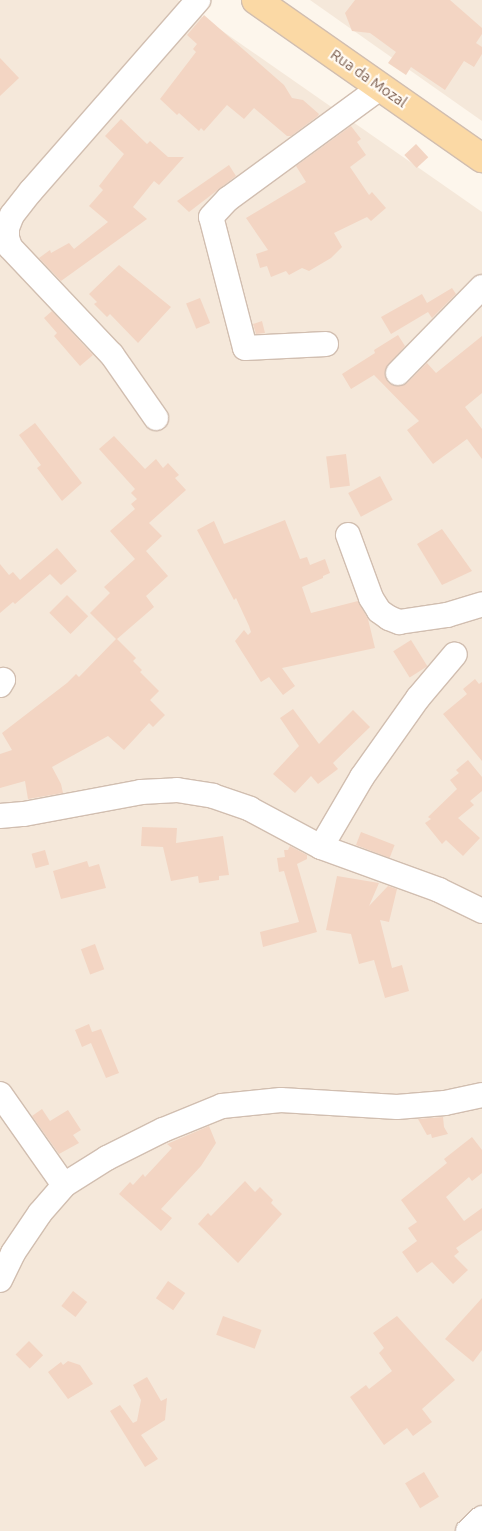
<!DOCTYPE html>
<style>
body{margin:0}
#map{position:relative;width:482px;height:1531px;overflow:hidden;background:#fdf6ec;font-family:Ubuntu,sans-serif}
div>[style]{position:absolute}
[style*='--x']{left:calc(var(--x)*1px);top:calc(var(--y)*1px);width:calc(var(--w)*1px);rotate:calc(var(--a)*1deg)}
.residential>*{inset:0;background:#f5e8da}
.building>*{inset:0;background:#f3d5c3;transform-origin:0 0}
.roads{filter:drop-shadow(1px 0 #d1beb0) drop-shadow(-1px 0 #d1beb0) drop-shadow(0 1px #d1beb0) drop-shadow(0 -1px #d1beb0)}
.minor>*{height:24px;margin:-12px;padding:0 12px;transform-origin:12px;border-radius:12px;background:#fff}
.major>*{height:28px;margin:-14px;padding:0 14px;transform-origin:14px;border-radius:14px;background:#fbd9a5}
span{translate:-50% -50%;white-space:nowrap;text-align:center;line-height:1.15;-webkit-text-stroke:4.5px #fffaf3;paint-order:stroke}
.street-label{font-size:15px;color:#7a5c4d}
</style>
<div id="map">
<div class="residential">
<div style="clip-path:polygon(0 0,178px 0,482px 212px,482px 1531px,0 1531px)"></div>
<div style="clip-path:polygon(310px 0,482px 0,482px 121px)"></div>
</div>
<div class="building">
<div style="clip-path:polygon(355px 0,450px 0,482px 28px,482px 34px,476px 43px,482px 47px,482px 54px,474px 67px,464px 61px,445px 90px,411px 67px,406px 75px,388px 63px,396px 52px,370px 33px,352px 31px,345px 13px)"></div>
<div style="clip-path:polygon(204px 15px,284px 85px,292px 98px,303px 100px,319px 114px,318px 116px,291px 136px,287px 136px,254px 108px,244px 119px,227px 105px,204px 131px,201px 128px,199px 131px,179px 113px,177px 115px,160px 99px,196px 52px,193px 49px,197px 44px,187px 35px)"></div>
<div style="clip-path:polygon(0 58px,19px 78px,0 96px)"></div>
<div style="clip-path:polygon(121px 119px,147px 144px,150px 141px,168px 157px,184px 157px,159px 185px,154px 181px,133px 207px,147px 219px,61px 281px,39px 258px,50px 250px,51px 253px,69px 243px,74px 249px,108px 222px,89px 206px,103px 190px,99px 186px,124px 154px,105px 136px)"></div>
<div style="clip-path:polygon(351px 126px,361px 139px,357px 142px,366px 155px,350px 167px,369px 195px,372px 192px,386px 208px,371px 221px,367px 217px,334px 233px,342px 247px,331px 258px,309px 271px,302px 268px,289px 275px,286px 271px,271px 277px,267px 266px,260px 268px,256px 254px,268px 250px,246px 218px,306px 182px,296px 166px)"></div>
<div style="left:416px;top:144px;width:18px;height:16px;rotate:47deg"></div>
<div style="clip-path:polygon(229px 165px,236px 176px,189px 212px,177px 201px)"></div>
<div style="clip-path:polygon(119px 265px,171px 307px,138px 343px,110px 314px,107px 317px,94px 304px,97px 302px,89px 294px)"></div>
<div style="clip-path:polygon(452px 288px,456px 294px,432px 318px,428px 312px,391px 334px,381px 317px,422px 294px,427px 303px)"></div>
<div style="left:200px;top:298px;width:27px;height:15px;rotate:68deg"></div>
<div style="clip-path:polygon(52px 311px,93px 355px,80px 366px,54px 336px,57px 333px,44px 318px)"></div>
<div style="clip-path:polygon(262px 321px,265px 333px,256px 334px,253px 324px)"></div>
<div style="clip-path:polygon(398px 335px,405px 346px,385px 370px,388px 382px,395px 386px,407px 383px,427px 363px,436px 373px,482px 336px,482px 393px,465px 407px,482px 429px,482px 459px,467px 439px,433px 464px,407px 430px,419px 421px,374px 375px,351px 389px,342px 374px,375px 353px,374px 350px)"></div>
<div style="clip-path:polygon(35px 423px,82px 483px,62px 501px,37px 468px,41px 465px,19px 435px)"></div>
<div style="clip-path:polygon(114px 436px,145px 469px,156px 459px,163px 468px,168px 463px,179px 475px,175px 478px,186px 490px,149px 523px,162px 536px,146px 551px,168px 576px,146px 596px,154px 607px,117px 639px,136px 658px,133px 661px,142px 670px,140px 672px,159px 691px,150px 700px,165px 715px,153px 727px,149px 723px,124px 750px,108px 736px,52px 767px,61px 784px,63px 793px,28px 799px,25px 781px,0 788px,0 754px,12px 750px,2px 733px,67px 683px,76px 674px,79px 677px,116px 639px,90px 613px,110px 593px,104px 587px,135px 559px,110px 531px,135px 509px,131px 504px,137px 499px,131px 493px,135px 489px,99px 449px)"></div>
<div style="left:346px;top:454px;width:32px;height:20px;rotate:83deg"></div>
<div style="left:380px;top:476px;width:27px;height:36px;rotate:62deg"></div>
<div style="clip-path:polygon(285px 520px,300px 559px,307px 557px,310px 565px,325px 559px,330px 573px,323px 576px,323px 578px,302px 587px,311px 613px,358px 601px,368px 619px,375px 648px,282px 668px,295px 686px,283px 695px,269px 677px,261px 682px,235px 641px,244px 630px,248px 635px,251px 632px,249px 626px,236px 598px,234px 600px,197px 530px,214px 521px,224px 544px)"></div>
<div style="clip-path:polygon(442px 529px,472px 571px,442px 585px,417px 544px)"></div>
<div style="clip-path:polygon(57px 548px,77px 571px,61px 585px,50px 574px,15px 604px,13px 602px,0 613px,0 564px,9px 575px,13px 572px,20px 580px)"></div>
<div style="left:67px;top:595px;width:30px;height:25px;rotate:45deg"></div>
<div style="left:411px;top:640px;width:31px;height:21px;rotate:58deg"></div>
<div style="clip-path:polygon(475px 679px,479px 684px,482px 682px,482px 761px,443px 714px,467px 694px,463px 689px)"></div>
<div style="clip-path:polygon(293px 709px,319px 744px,353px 710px,370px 727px,333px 763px,338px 769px,318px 784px,311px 776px,295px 793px,273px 774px,299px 746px,280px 718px)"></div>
<div style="clip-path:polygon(468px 760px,482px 777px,482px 791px,470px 801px,474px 805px,458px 818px,480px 838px,463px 856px,446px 840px,442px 844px,425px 823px,431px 819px,428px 817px,457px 789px,450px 780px,459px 773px,456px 770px)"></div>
<div style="clip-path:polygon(142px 827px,177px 828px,176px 843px,223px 836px,229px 875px,219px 876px,219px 880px,199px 883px,198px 876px,171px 881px,163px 847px,141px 846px)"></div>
<div style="left:361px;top:832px;width:36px;height:14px;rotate:21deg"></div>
<div style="clip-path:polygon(290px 846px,307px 855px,307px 859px,297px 864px,317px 932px,263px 947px,260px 932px,299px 922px,284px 871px,279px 872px,277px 858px,285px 857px,284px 850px,288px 850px)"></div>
<div style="left:45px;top:850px;width:15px;height:14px;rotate:74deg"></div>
<div style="clip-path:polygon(87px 861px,89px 867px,99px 864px,106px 888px,61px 899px,53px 871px)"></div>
<div style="clip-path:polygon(337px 876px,379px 883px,369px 906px,388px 886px,397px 889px,389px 922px,380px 920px,392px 968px,402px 965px,409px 991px,385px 998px,374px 960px,359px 964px,351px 934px,326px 930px)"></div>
<div style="left:95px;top:944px;width:27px;height:15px;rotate:70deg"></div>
<div style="clip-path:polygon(89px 1024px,92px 1032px,101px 1029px,119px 1073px,106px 1078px,91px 1043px,82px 1047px,75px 1030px)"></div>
<div style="clip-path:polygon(42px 1109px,50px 1121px,68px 1110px,81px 1130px,73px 1135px,79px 1143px,59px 1154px,32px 1116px)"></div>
<div style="clip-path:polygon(443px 1117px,444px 1127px,448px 1134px,432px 1138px,431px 1134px,427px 1135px,418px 1119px)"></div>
<div style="clip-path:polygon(209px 1126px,216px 1143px,201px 1166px,161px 1209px,172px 1218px,161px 1231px,119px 1194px,130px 1182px,133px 1185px,143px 1174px,145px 1177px,172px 1148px,167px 1144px)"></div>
<div style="clip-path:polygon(472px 1137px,482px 1150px,482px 1173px,472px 1181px,469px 1177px,446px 1197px,464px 1221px,482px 1208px,482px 1230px,456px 1248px,459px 1252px,454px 1256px,468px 1270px,453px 1284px,432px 1262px,417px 1273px,402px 1252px,417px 1241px,408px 1228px,417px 1222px,401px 1200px,447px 1163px,444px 1159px)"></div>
<div style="clip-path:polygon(245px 1181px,255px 1192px,260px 1187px,273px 1200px,271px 1203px,282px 1214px,238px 1263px,198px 1224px,208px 1213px,211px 1216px)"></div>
<div style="left:168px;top:1281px;width:21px;height:21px;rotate:35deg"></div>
<div style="left:73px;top:1291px;width:18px;height:19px;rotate:38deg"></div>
<div style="clip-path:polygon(482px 1298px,482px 1350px,473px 1362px,445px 1339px)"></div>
<div style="left:223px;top:1316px;width:41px;height:20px;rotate:20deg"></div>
<div style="clip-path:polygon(397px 1316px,455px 1380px,422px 1409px,432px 1422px,413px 1436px,407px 1428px,384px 1445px,350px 1397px,366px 1385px,369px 1389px,392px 1371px,379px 1353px,384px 1348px,373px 1333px)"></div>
<div style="left:29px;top:1341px;width:20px;height:19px;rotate:45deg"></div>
<div style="clip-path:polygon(68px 1361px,80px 1365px,93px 1384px,68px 1399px,48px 1372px,61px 1362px,63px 1365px)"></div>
<div style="clip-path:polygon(147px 1377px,161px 1401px,167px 1398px,165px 1420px,141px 1435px,158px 1459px,145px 1467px,110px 1411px,120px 1405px,133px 1423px,137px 1421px,141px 1400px,133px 1385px)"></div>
<div style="left:424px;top:1472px;width:29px;height:22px;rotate:59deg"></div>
</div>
<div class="roads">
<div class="minor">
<div style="--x:326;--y:344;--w:81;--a:177.2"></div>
<div style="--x:245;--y:348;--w:135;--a:-104.5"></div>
<div style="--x:211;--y:217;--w:25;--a:-47"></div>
<div style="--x:228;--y:199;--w:190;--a:-36.2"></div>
<div style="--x:398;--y:373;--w:120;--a:-45.7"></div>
<div style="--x:156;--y:418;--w:77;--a:-124.9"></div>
<div style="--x:112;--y:355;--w:149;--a:-133.4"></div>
<div style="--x:10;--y:247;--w:9;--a:-108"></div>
<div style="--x:7;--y:238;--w:10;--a:-90"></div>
<div style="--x:7;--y:228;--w:14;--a:-69"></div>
<div style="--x:12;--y:215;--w:31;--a:-52"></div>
<div style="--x:31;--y:191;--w:254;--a:-48.8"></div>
<div style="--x:348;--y:535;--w:67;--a:69.9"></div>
<div style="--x:371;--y:598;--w:15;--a:58"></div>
<div style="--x:379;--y:611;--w:12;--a:35"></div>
<div style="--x:389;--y:618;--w:11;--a:22"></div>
<div style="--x:399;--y:622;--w:49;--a:-8.3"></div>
<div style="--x:447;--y:615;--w:37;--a:-17"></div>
<div style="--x:0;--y:685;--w:6;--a:-59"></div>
<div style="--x:0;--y:816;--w:24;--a:-5"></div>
<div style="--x:24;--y:814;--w:119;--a:-10.6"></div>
<div style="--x:141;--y:792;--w:36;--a:-3"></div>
<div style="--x:177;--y:790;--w:36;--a:9"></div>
<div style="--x:213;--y:796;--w:39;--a:19"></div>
<div style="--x:250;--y:809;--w:81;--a:28.2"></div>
<div style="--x:321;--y:847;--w:126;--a:20"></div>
<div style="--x:439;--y:890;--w:48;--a:26"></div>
<div style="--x:321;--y:847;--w:81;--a:-59.6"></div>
<div style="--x:362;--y:777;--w:97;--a:-54.7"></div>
<div style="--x:418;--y:698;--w:57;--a:-49.9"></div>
<div style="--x:0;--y:1094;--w:111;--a:54.9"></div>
<div style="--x:0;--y:1280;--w:30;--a:-64"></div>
<div style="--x:13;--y:1253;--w:48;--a:-56"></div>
<div style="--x:40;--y:1213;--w:37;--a:-49"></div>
<div style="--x:64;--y:1185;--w:51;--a:-32.1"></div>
<div style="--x:107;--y:1158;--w:63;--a:-26.6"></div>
<div style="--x:163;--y:1130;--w:64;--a:-22.1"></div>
<div style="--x:222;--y:1106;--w:59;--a:-5.8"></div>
<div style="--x:281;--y:1100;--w:116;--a:3.5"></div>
<div style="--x:397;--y:1107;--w:48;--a:-4.8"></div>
<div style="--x:445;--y:1103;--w:38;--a:-12"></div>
<div style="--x:468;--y:1531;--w:19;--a:-43"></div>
</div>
<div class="major">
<div style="--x:256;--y:0;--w:276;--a:35"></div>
</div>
</div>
<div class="street-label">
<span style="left:369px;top:78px;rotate:35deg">Rua da Mozal</span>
</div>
</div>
